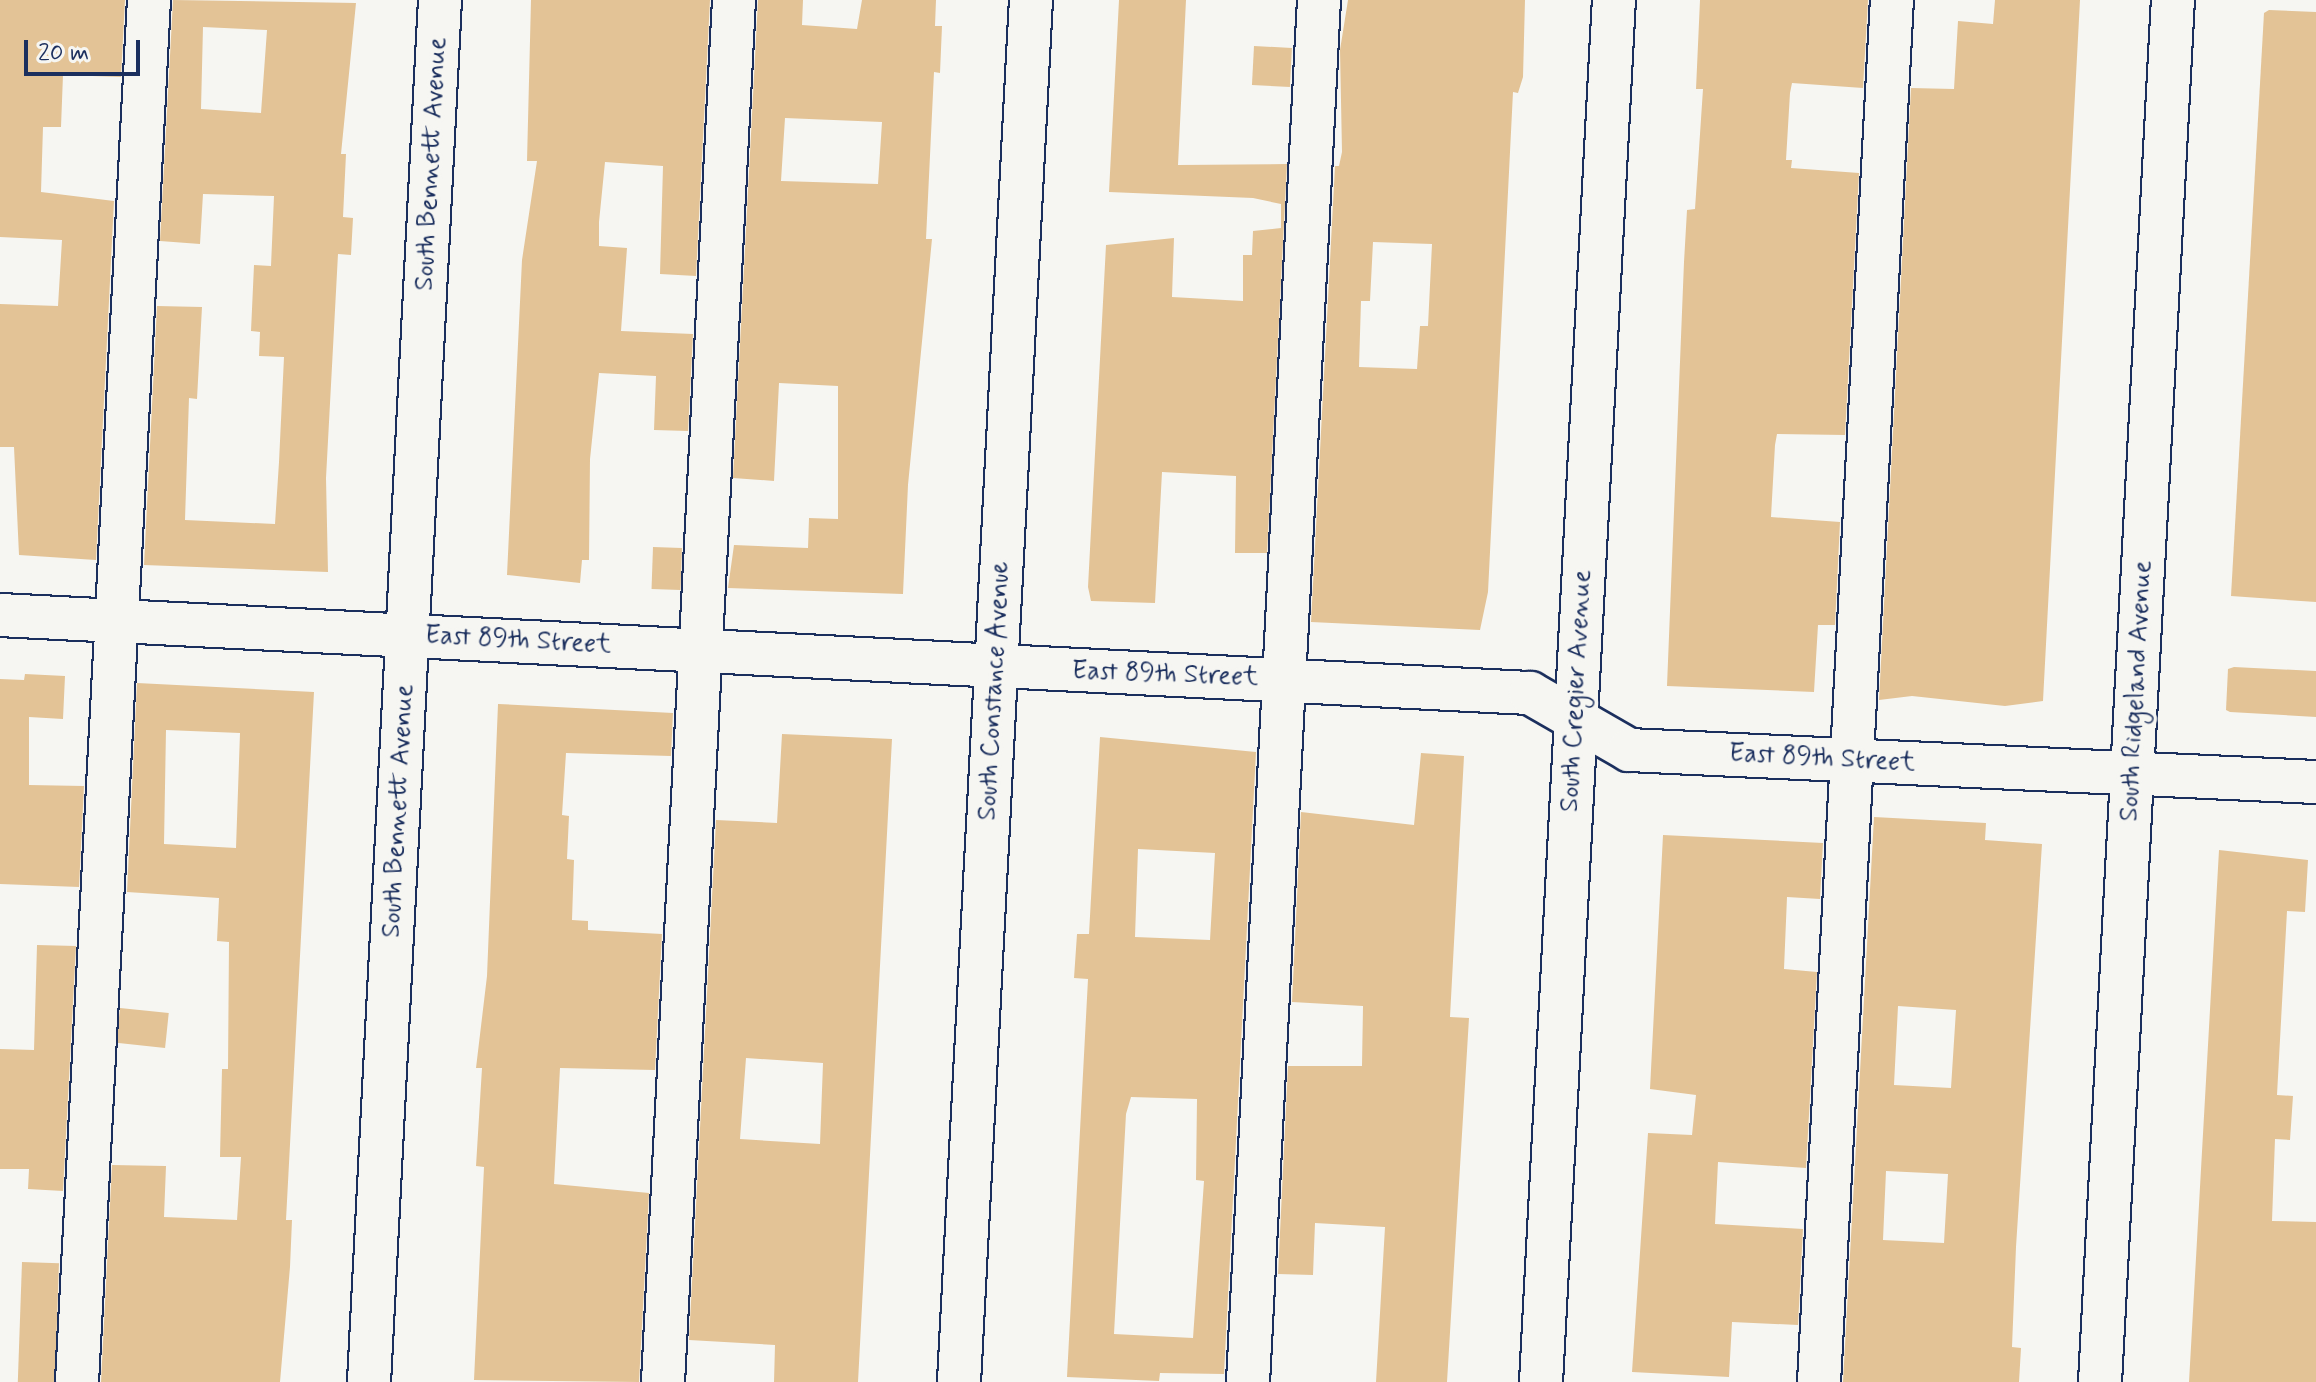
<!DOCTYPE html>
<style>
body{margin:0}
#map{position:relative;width:2316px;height:1382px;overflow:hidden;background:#f6f6f2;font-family:Mynerve,sans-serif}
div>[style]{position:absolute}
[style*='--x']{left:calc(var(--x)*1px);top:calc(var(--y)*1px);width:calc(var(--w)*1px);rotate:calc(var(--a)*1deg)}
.building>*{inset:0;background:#e3c396;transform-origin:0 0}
.roads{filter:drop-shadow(2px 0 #1b2f5e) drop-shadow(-2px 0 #1b2f5e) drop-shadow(0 2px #1b2f5e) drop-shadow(0 -2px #1b2f5e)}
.minor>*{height:42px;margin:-21px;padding:0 21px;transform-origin:21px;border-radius:21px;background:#f6f6f2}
span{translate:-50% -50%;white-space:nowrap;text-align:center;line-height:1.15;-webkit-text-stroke:7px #f6f6f2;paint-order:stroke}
.street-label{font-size:26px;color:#1b2f5e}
.scale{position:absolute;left:24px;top:40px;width:116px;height:36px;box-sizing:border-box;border:4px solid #1b2f5e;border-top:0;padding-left:10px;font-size:24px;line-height:28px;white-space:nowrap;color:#1b2f5e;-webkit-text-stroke:6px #f6f6f2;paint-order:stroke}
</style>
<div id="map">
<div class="building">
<div style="clip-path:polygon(0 0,125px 0,121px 77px,63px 75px,61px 127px,43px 127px,41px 192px,114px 201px,96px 560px,19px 555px,14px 447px,0 447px,0 304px,58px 306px,62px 240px,0 237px)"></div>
<div style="clip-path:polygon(evenodd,173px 0,356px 3px,341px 154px,346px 154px,343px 217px,353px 218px,351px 255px,338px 254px,326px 478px,328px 572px,144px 565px,157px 306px,202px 307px,197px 399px,189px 398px,185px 520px,275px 524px,279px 462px,284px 357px,259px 356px,260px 332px,251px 331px,254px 265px,271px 266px,274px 196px,203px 194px,200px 244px,160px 241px,173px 0,203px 27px,267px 30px,261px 113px,201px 109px,203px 27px)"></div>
<div style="clip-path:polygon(531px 0,710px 0,696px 276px,660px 274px,663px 166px,605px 162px,599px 222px,599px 246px,627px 248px,621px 331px,693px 334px,688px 431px,654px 430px,656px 376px,599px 373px,590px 459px,589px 560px,582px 560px,580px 583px,507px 575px,522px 260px,537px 161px,527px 161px)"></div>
<div style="clip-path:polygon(evenodd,758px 0,803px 0,802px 25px,857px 29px,862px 0,936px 0,935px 26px,942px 26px,940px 73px,934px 72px,926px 239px,932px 239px,908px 485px,903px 594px,728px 588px,734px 545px,808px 548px,809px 518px,838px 519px,838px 386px,779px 383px,774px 481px,733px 478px,758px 0,785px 118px,882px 122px,878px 184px,781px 181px,785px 118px)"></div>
<div style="clip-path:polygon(1119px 0,1186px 0,1178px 165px,1287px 164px,1267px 553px,1235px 553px,1236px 476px,1162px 472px,1155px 603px,1091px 601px,1088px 587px,1106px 245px,1174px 238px,1172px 297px,1243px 301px,1243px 255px,1252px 255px,1253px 231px,1281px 228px,1281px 204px,1253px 198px,1109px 192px)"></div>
<div style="clip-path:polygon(evenodd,1348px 0,1525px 0,1523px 77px,1518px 93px,1513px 92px,1488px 592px,1480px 630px,1311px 622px,1335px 166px,1339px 166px,1342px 152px,1340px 50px,1348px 0,1373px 242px,1432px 244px,1428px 326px,1420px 326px,1417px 369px,1359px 367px,1361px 301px,1370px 301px,1373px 242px)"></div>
<div style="clip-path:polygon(1700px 0,1868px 0,1863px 88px,1792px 83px,1790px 93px,1786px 160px,1792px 160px,1791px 168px,1859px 173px,1845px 435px,1777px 434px,1775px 445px,1771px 517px,1840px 522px,1835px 625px,1818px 625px,1814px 692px,1667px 686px,1684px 262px,1687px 210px,1695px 209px,1703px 89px,1696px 89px)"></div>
<div style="clip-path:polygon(1995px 0,2080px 0,2043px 701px,2005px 706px,1912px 696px,1879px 700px,1911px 88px,1954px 89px,1958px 21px,1993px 24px)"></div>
<div style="clip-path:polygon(2269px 10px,2316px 12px,2316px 602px,2231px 596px,2264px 13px)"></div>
<div style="left:1254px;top:46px;width:38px;height:39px;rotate:3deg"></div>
<div style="left:653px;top:547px;width:29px;height:42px;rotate:2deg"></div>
<div style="clip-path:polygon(2234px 667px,2316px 671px,2316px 717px,2230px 712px,2226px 710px,2228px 669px)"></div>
<div style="clip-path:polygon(25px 674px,65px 676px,63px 719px,29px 717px,29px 785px,84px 786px,79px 887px,0 884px,0 679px,24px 680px)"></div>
<div style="clip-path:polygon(evenodd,137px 683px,314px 692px,286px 1220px,292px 1220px,290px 1267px,280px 1382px,101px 1382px,112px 1165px,166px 1166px,164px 1217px,237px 1220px,241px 1157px,220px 1157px,222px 1069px,228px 1069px,229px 942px,217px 941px,219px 898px,127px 892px,137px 683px,166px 730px,240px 733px,236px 848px,164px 844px,166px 730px)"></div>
<div style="clip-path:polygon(498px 704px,673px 713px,671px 756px,566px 753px,562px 815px,569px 816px,567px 859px,574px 860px,572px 920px,588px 921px,588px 930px,662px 934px,655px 1070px,560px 1068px,554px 1184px,649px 1193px,639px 1382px,474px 1380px,484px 1167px,476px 1166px,482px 1068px,476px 1068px,487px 976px)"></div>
<div style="clip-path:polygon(evenodd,782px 734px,892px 739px,858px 1382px,774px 1382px,775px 1345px,689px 1340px,716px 820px,777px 823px,782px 734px,746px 1058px,823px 1063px,820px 1144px,740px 1139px,746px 1058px)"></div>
<div style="clip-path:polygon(evenodd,1100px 737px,1256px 752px,1224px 1374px,1160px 1373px,1159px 1381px,1067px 1377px,1088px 979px,1074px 978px,1077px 934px,1089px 934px,1100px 737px,1138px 849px,1215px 853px,1210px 940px,1135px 937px,1138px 849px,1100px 737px,1131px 1097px,1197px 1099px,1196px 1180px,1204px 1181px,1193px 1338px,1114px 1334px,1126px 1114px,1131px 1097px)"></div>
<div style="clip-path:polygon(1421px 753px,1464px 756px,1450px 1017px,1469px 1018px,1447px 1382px,1376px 1382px,1385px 1227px,1315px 1223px,1313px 1275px,1278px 1274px,1288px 1066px,1362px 1066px,1363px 1006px,1292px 1002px,1301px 812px,1414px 825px)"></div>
<div style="clip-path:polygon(evenodd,1874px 817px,1986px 823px,1985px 840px,2042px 844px,2016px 1247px,2012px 1347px,2021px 1348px,2019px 1382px,1843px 1382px,1874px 817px,1898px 1006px,1956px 1010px,1951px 1088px,1894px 1085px,1898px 1006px,1874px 817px,1886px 1171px,1948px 1174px,1944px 1243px,1883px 1240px,1886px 1171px)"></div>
<div style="clip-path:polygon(1663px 835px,1823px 843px,1820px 899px,1787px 897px,1784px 969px,1817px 972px,1806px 1168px,1718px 1162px,1715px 1224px,1803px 1229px,1798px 1325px,1732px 1322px,1729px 1377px,1632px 1372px,1648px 1133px,1692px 1135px,1696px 1095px,1650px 1089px)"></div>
<div style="clip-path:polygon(2219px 850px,2308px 860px,2305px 912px,2287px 911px,2277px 1095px,2293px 1096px,2290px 1140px,2275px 1139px,2272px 1221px,2316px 1222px,2316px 1382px,2189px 1382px)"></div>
<div style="clip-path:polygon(37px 945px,76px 946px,63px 1191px,28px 1189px,29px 1169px,0 1169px,0 1049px,34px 1050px)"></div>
<div style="left:120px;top:1008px;width:49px;height:35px;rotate:6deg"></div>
<div style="left:22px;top:1262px;width:37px;height:120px;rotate:2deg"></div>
</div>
<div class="roads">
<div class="minor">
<div style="--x:0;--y:615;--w:1532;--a:2.92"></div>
<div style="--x:1530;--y:693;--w:114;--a:29.9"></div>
<div style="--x:1629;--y:750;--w:688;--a:2.67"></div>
<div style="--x:77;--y:1382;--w:1384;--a:-87.02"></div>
<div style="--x:369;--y:1382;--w:1384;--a:-87.06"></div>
<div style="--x:663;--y:1382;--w:1384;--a:-87.06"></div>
<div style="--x:959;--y:1382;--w:1384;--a:-87.02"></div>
<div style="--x:1248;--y:1382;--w:1384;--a:-87.06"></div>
<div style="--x:1541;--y:1382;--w:1384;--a:-86.98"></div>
<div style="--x:1819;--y:1382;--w:1384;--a:-86.98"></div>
<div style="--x:2100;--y:1382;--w:1384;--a:-86.98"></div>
</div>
</div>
<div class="street-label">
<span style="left:432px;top:164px;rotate:-87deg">South Bennett Avenue</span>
<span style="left:518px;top:641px;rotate:3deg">East 89th Street</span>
<span style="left:1165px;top:675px;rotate:2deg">East 89th Street</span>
<span style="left:995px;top:691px;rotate:-87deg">South Constance Avenue</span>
<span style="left:1577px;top:691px;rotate:-87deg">South Cregier Avenue</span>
<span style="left:2137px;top:691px;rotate:-87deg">South Ridgeland Avenue</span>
<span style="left:1822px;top:759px;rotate:3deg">East 89th Street</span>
<span style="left:399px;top:811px;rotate:-87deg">South Bennett Avenue</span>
</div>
<div class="scale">20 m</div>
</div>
